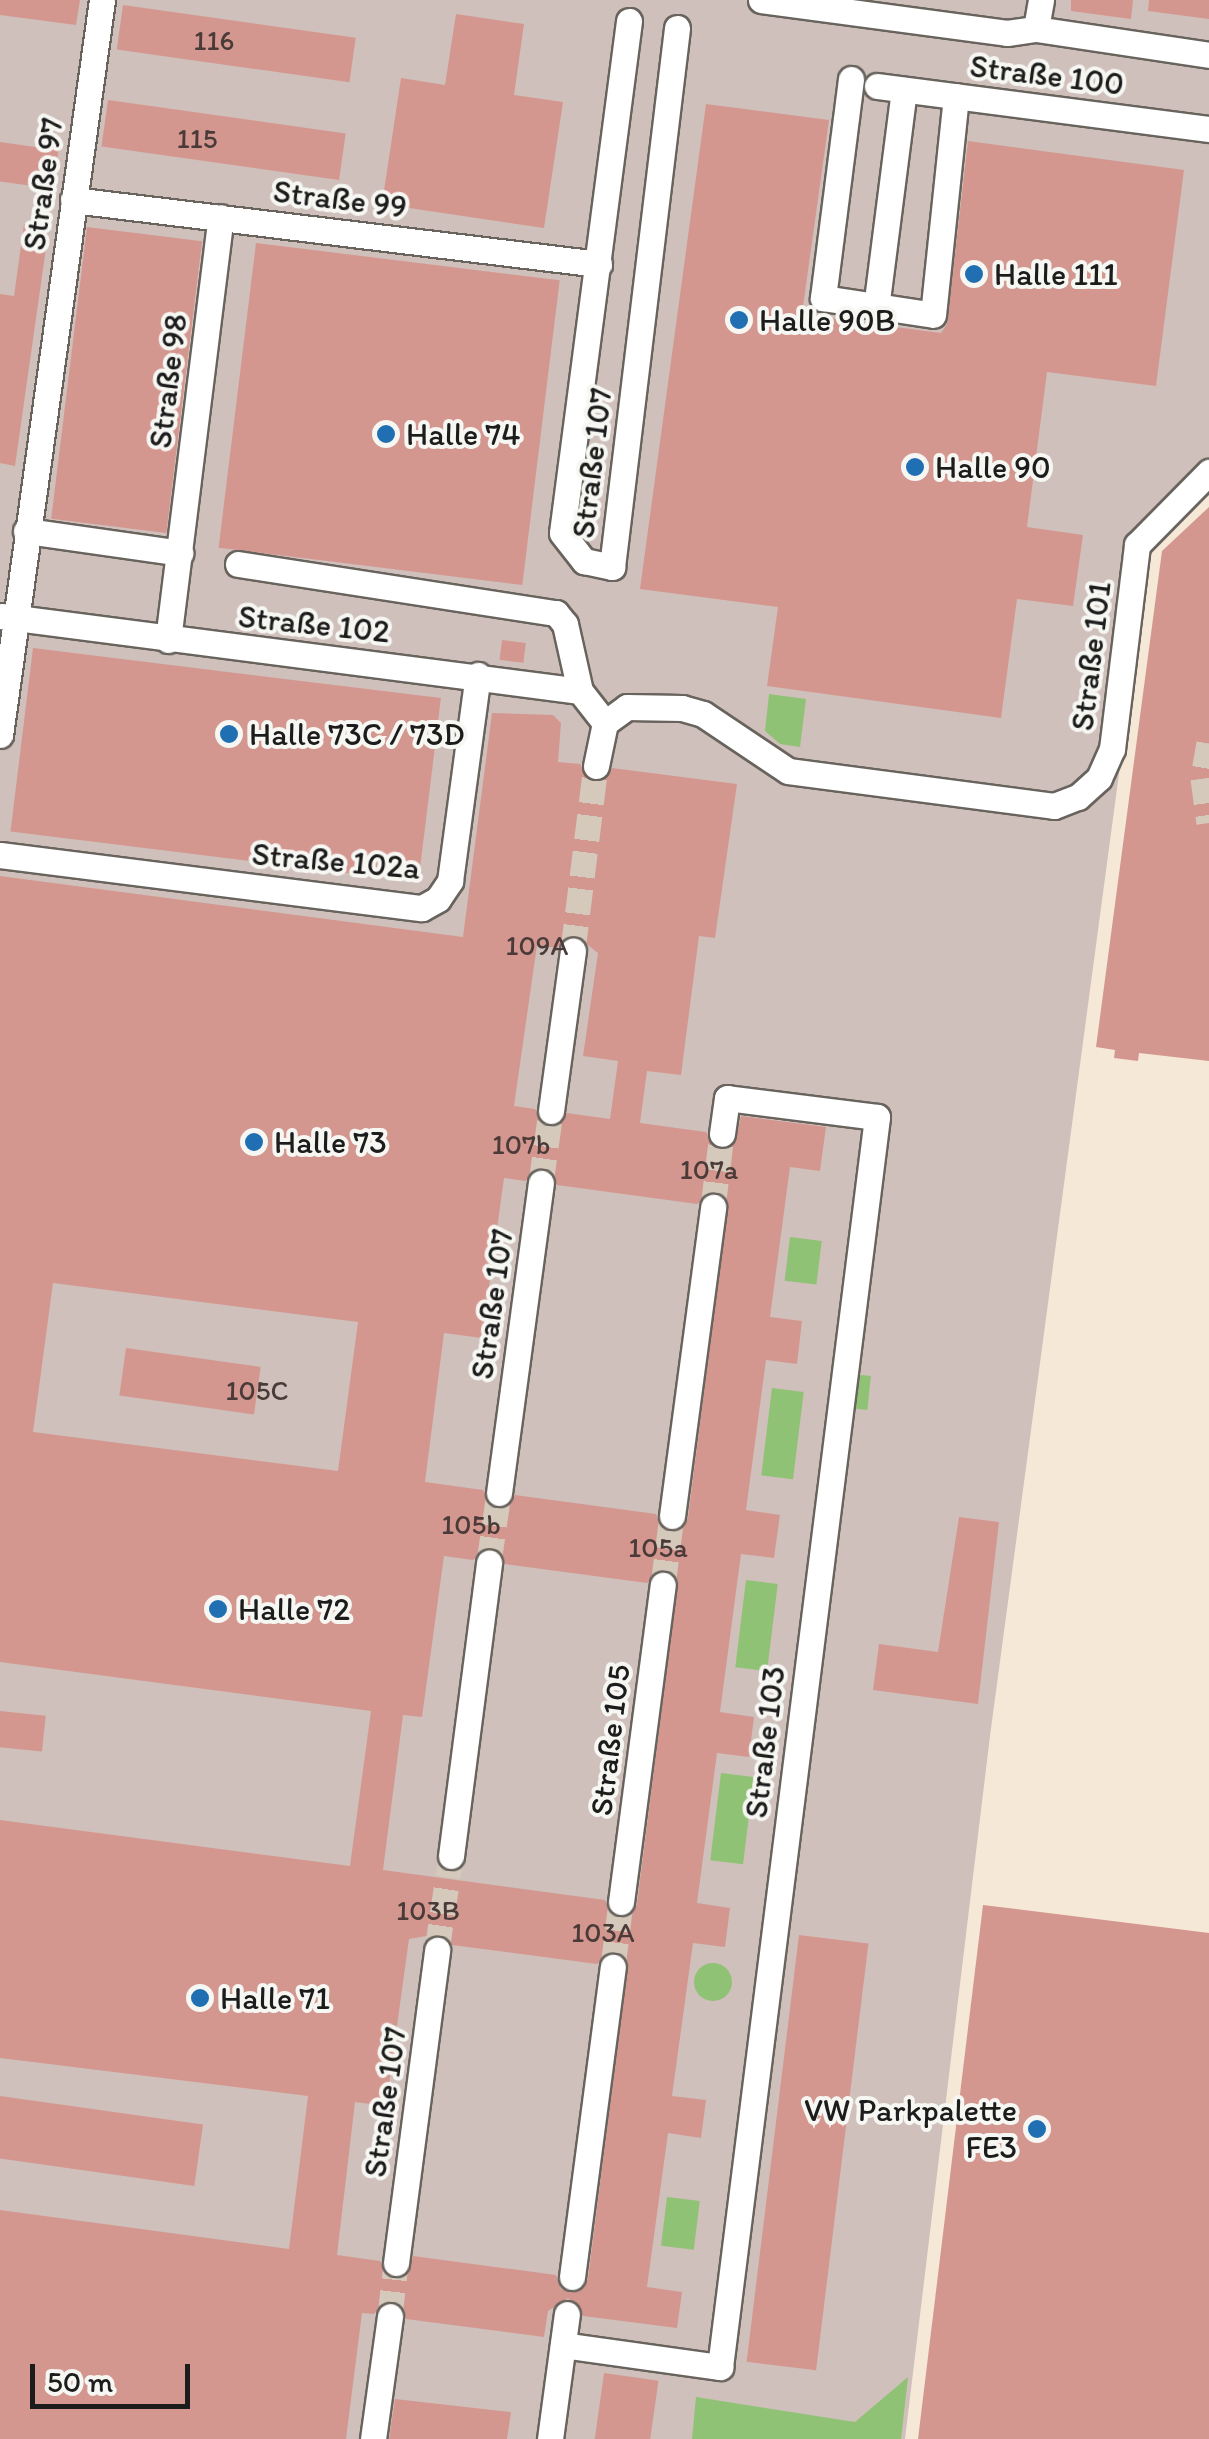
<!DOCTYPE html>
<meta charset="utf-8">
<style>
body{margin:0}
#map{position:relative;width:1209px;height:2439px;overflow:hidden;background:#f5e8d7;font-family:Itim,sans-serif}
div>[style]{position:absolute}
[style*='--x']{left:calc(var(--x)*1px);top:calc(var(--y)*1px);width:calc(var(--w)*1px);rotate:calc(var(--a)*1deg)}
.industrial>*{inset:0;background:#cfc0bb}
.green>*{inset:0;background:#8fc274;transform-origin:0 0}
.round{border-radius:50%}
.building>*{inset:0;background:#d49790;transform-origin:0 0}
.street-tunnel>*{height:25px;margin-top:-12.5px;transform-origin:0;background:repeating-linear-gradient(90deg,#d4c9bb 0 25px,transparent 0 37px)}
.roads{filter:drop-shadow(2px 0 #68635d) drop-shadow(-2px 0 #68635d) drop-shadow(0 2px #68635d) drop-shadow(0 -2px #68635d)}
.street>*{height:25px;margin:-12.5px;padding:0 12.5px;transform-origin:12.5px;border-radius:12.5px;background:#fff}
.dots>*{width:28px;height:28px;translate:-50% -50%;box-sizing:border-box;border:5px solid #f6f6f2;border-radius:50%}
span{translate:-50% -50%;white-space:nowrap;text-align:center;line-height:1.15;-webkit-text-stroke:8px #f6f6f2;paint-order:stroke}
.number-label{font-size:28px;color:#4a3b39}
.number-label span{-webkit-text-stroke-width:0}
.street-label{font-size:32px;color:#1c1c1c}
.poi-label{font-size:32px;color:#1c1c1c}
.left{translate:0 -50%;text-align:left}
.right{translate:-100% -50%;text-align:right}
.scale{position:absolute;left:30px;top:2364px;width:160px;height:45px;box-sizing:border-box;border:5px solid #1c1c1c;border-top:0;padding-left:12px;font-size:30px;line-height:35px;white-space:nowrap;color:#1c1c1c;-webkit-text-stroke:8px #f6f6f2;paint-order:stroke}
</style>
<div id="map">
<div class="industrial">
<div style="clip-path:polygon(0 0,1209px 0,1209px 495px,1149px 550px,990px 1736px,905px 2439px,0 2439px)"></div>
</div>
<div class="green">
<div style="clip-path:polygon(769px 694px,806px 699px,800px 747px,780px 744px,765px 731px)"></div>
<div style="left:790px;top:1237px;width:32px;height:44px;rotate:7deg"></div>
<div style="left:851px;top:1374px;width:20px;height:34px;rotate:6deg"></div>
<div style="left:772px;top:1388px;width:32px;height:88px;rotate:7deg"></div>
<div style="left:746px;top:1580px;width:32px;height:88px;rotate:7deg"></div>
<div style="left:721px;top:1773px;width:33px;height:88px;rotate:7deg"></div>
<div class="round" style="left:694px;top:1963px;width:38px;height:38px"></div>
<div style="left:667px;top:2197px;width:33px;height:49px;rotate:7deg"></div>
<div style="clip-path:polygon(908px 2377px,901px 2439px,692px 2439px,696px 2397px,855px 2422px)"></div>
</div>
<div class="building">
<div style="clip-path:polygon(0 0,80px 0,76px 25px,0 15px)"></div>
<div style="clip-path:polygon(1071px 0,1133px 0,1131px 19px,1071px 11px)"></div>
<div style="clip-path:polygon(1149px 0,1209px 0,1209px 19px,1148px 11px)"></div>
<div style="left:123px;top:5px;width:235px;height:45px;rotate:8deg"></div>
<div style="clip-path:polygon(456px 14px,524px 24px,514px 95px,563px 102px,544px 228px,382px 204px,401px 78px,445px 85px)"></div>
<div style="left:108px;top:100px;width:240px;height:47px;rotate:8deg"></div>
<div style="clip-path:polygon(706px 104px,829px 120px,802px 314px,873px 324px,941px 333px,947px 324px,968px 141px,1184px 170px,1156px 386px,1047px 372px,1027px 527px,1083px 535px,1073px 606px,1017px 599px,1001px 718px,767px 686px,778px 607px,640px 589px)"></div>
<div style="left:0;top:142px;width:59px;height:39px;rotate:8deg"></div>
<div style="clip-path:polygon(24px 224px,49px 227px,15px 466px,0 463px,0 294px,14px 296px)"></div>
<div style="left:87px;top:227px;width:116px;height:294px;rotate:7deg"></div>
<div style="left:256px;top:243px;width:306px;height:307px;rotate:7deg"></div>
<div style="clip-path:polygon(1209px 507px,1209px 1061px,1139px 1053px,1138px 1061px,1114px 1058px,1115px 1050px,1096px 1047px,1162px 551px)"></div>
<div style="left:502px;top:640px;width:24px;height:20px;rotate:7deg"></div>
<div style="left:33px;top:648px;width:411px;height:185px;rotate:7deg"></div>
<div style="clip-path:polygon(evenodd,492px 713px,553px 715px,561px 723px,558px 762px,580px 764px,592px 782px,602px 781px,612px 768px,737px 784px,715px 938px,699px 936px,681px 1075px,647px 1071px,640px 1123px,706px 1132px,721px 1150px,735px 1143px,741px 1116px,826px 1127px,820px 1171px,790px 1167px,770px 1317px,802px 1321px,797px 1364px,766px 1360px,746px 1510px,780px 1515px,774px 1558px,741px 1554px,720px 1712px,754px 1717px,749px 1757px,717px 1753px,697px 1903px,730px 1908px,725px 1947px,693px 1943px,672px 2096px,706px 2100px,701px 2138px,668px 2133px,647px 2287px,682px 2292px,677px 2328px,583px 2316px,568px 2298px,548px 2311px,544px 2337px,406px 2319px,401px 2304px,385px 2301px,374px 2314px,362px 2313px,346px 2439px,0 2439px,0 2210px,289px 2249px,308px 2096px,0 2058px,0 1820px,350px 1866px,371px 1711px,0 1662px,0 876px,463px 937px,492px 713px,574px 934px,598px 953px,583px 1056px,618px 1061px,610px 1119px,567px 1113px,548px 1127px,535px 1109px,514px 1106px,537px 945px,557px 948px,574px 934px,492px 713px,544px 1167px,557px 1185px,697px 1204px,714px 1191px,728px 1202px,688px 1518px,677px 1531px,661px 1528px,656px 1514px,515px 1495px,496px 1509px,483px 1490px,425px 1482px,444px 1333px,482px 1338px,504px 1178px,525px 1181px,544px 1167px,492px 713px,53px 1283px,358px 1322px,338px 1471px,33px 1432px,53px 1283px,492px 713px,490px 1546px,505px 1564px,647px 1583px,664px 1569px,678px 1580px,637px 1904px,626px 1917px,610px 1914px,605px 1900px,383px 1870px,403px 1715px,422px 1717px,444px 1556px,473px 1560px,490px 1546px,492px 713px,438px 1934px,452px 1945px,597px 1964px,614px 1951px,628px 1962px,588px 2279px,577px 2292px,561px 2289px,556px 2275px,413px 2256px,408px 2274px,393px 2279px,380px 2261px,337px 2255px,355px 2102px,386px 2106px,409px 1939px,438px 1934px)"></div>
<div style="left:126px;top:1348px;width:136px;height:48px;rotate:8deg"></div>
<div style="clip-path:polygon(959px 1517px,999px 1522px,978px 1704px,873px 1690px,879px 1644px,938px 1652px)"></div>
<div style="left:0;top:1711px;width:46px;height:36px;rotate:6deg"></div>
<div style="clip-path:polygon(983px 1905px,1209px 1933px,1209px 2439px,918px 2439px)"></div>
<div style="left:799px;top:1935px;width:70px;height:430px;rotate:7deg"></div>
<div style="left:0;top:2096px;width:205px;height:62px;rotate:8deg"></div>
<div style="left:604px;top:2373px;width:55px;height:67px;rotate:8deg"></div>
<div style="clip-path:polygon(395px 2399px,511px 2412px,507px 2439px,389px 2439px)"></div>
</div>
<div class="street-tunnel">
<div style="--x:1209;--y:743;--w:36;--a:100"></div>
<div style="--x:1203;--y:778;--w:45;--a:82.4"></div>
<div style="--x:573;--y:950;--w:185;--a:-82.9"></div>
<div style="--x:541;--y:1183;--w:73;--a:-82.1"></div>
<div style="--x:713;--y:1207;--w:74;--a:-83"></div>
<div style="--x:489;--y:1562;--w:70;--a:-81.8"></div>
<div style="--x:663;--y:1585;--w:70;--a:-82.6"></div>
<div style="--x:437;--y:1950;--w:95;--a:-81.5"></div>
<div style="--x:613;--y:1967;--w:65;--a:-83"></div>
<div style="--x:390;--y:2316;--w:53;--a:-83.5"></div>
</div>
<div class="roads">
<div class="street">
<div style="--x:761;--y:0;--w:248;--a:7.6"></div>
<div style="--x:1007;--y:33;--w:29;--a:-8"></div>
<div style="--x:1041;--y:0;--w:29;--a:100"></div>
<div style="--x:1036;--y:29;--w:175;--a:8.5"></div>
<div style="--x:629;--y:21;--w:516;--a:97.46"></div>
<div style="--x:562;--y:533;--w:36;--a:52"></div>
<div style="--x:584;--y:561;--w:29;--a:12"></div>
<div style="--x:612;--y:567;--w:543;--a:-83.12"></div>
<div style="--x:851;--y:79;--w:221;--a:97.3"></div>
<div style="--x:823;--y:298;--w:106;--a:8.7"></div>
<div style="--x:877;--y:86;--w:335;--a:7.4"></div>
<div style="--x:73;--y:200;--w:530;--a:6.94"></div>
<div style="--x:876;--y:308;--w:220;--a:-82.7"></div>
<div style="--x:933;--y:315;--w:220;--a:-84"></div>
<div style="--x:26;--y:531;--w:156;--a:8.1"></div>
<div style="--x:238;--y:564;--w:322;--a:8.8"></div>
<div style="--x:556;--y:613;--w:14;--a:51"></div>
<div style="--x:565;--y:624;--w:69;--a:77.4"></div>
<div style="--x:1;--y:616;--w:584;--a:7.38"></div>
<div style="--x:580;--y:691;--w:41;--a:52"></div>
<div style="--x:168;--y:640;--w:426;--a:-82.9"></div>
<div style="--x:605;--y:723;--w:27;--a:-36"></div>
<div style="--x:627;--y:707;--w:55;--a:1"></div>
<div style="--x:682;--y:708;--w:22;--a:16"></div>
<div style="--x:703;--y:714;--w:102;--a:33.8"></div>
<div style="--x:788;--y:771;--w:268;--a:7.5"></div>
<div style="--x:1054;--y:806;--w:26;--a:-21"></div>
<div style="--x:1078;--y:797;--w:28;--a:-42"></div>
<div style="--x:1099;--y:778;--w:32;--a:-66"></div>
<div style="--x:1112;--y:749;--w:206;--a:-83"></div>
<div style="--x:1137;--y:545;--w:103;--a:-45.4"></div>
<div style="--x:0;--y:735;--w:742;--a:-82.1"></div>
<div style="--x:596;--y:766;--w:44;--a:-78.2"></div>
<div style="--x:0;--y:855;--w:425;--a:7.2"></div>
<div style="--x:422;--y:908;--w:18;--a:-29"></div>
<div style="--x:438;--y:899;--w:22;--a:-56"></div>
<div style="--x:450;--y:881;--w:208;--a:-82.3"></div>
<div style="--x:551;--y:1111;--w:162;--a:-82.2"></div>
<div style="--x:499;--y:1493;--w:313;--a:-82.3"></div>
<div style="--x:672;--y:1516;--w:312;--a:-82.4"></div>
<div style="--x:451;--y:1856;--w:296;--a:-82.6"></div>
<div style="--x:621;--y:1902;--w:320;--a:-82.5"></div>
<div style="--x:396;--y:2263;--w:316;--a:-82.5"></div>
<div style="--x:572;--y:2277;--w:313;--a:-82.5"></div>
<div style="--x:563;--y:2345;--w:159;--a:8"></div>
<div style="--x:720;--y:2367;--w:1260;--a:-82.84"></div>
<div style="--x:877;--y:1117;--w:151;--a:-172.8"></div>
<div style="--x:727;--y:1098;--w:36;--a:98"></div>
<div style="--x:373;--y:2439;--w:124;--a:-82.1"></div>
<div style="--x:550;--y:2439;--w:126;--a:-82.3"></div>
</div>
</div>
<div class="dots">
<div style="left:974px;top:274px;background:#1f6fb2"></div>
<div style="left:739px;top:320px;background:#1f6fb2"></div>
<div style="left:386px;top:434px;background:#1f6fb2"></div>
<div style="left:915px;top:467px;background:#1f6fb2"></div>
<div style="left:229px;top:734px;background:#1f6fb2"></div>
<div style="left:254px;top:1142px;background:#1f6fb2"></div>
<div style="left:218px;top:1609px;background:#1f6fb2"></div>
<div style="left:200px;top:1998px;background:#1f6fb2"></div>
<div style="left:1037px;top:2129px;background:#1f6fb2"></div>
</div>
<div class="number-label">
<span style="left:214px;top:40px">116</span>
<span style="left:197px;top:138px">115</span>
<span style="left:537px;top:945px">109A</span>
<span style="left:521px;top:1144px">107b</span>
<span style="left:709px;top:1169px">107a</span>
<span style="left:257px;top:1390px">105C</span>
<span style="left:471px;top:1524px">105b</span>
<span style="left:658px;top:1547px">105a</span>
<span style="left:428px;top:1910px">103B</span>
<span style="left:603px;top:1932px">103A</span>
</div>
<div class="street-label">
<span style="left:1047px;top:75px;rotate:7deg">Straße 100</span>
<span style="left:43px;top:184px;rotate:-82deg">Straße 97</span>
<span style="left:340px;top:199px;rotate:7deg">Straße 99</span>
<span style="left:168px;top:381px;rotate:-83deg">Straße 98</span>
<span style="left:592px;top:463px;rotate:-83deg">Straße 107</span>
<span style="left:314px;top:624px;rotate:6deg">Straße 102</span>
<span style="left:1091px;top:656px;rotate:-83deg">Straße 101</span>
<span style="left:336px;top:861px;rotate:5deg">Straße 102a</span>
<span style="left:492px;top:1304px;rotate:-82deg">Straße 107</span>
<span style="left:610px;top:1740px;rotate:-83deg">Straße 105</span>
<span style="left:765px;top:1742px;rotate:-83deg">Straße 103</span>
<span style="left:385px;top:2102px;rotate:-82deg">Straße 107</span>
</div>
<div class="poi-label">
<span class="left" style="left:994px;top:274px">Halle 111</span>
<span class="left" style="left:759px;top:320px">Halle 90B</span>
<span class="left" style="left:406px;top:434px">Halle 74</span>
<span class="left" style="left:935px;top:467px">Halle 90</span>
<span class="left" style="left:249px;top:734px">Halle 73C / 73D</span>
<span class="left" style="left:274px;top:1142px">Halle 73</span>
<span class="left" style="left:238px;top:1609px">Halle 72</span>
<span class="left" style="left:220px;top:1998px">Halle 71</span>
<span class="right" style="left:1017px;top:2129px">VW Parkpalette<br>FE3</span>
</div>
<div class="scale">50 m</div>
</div>
